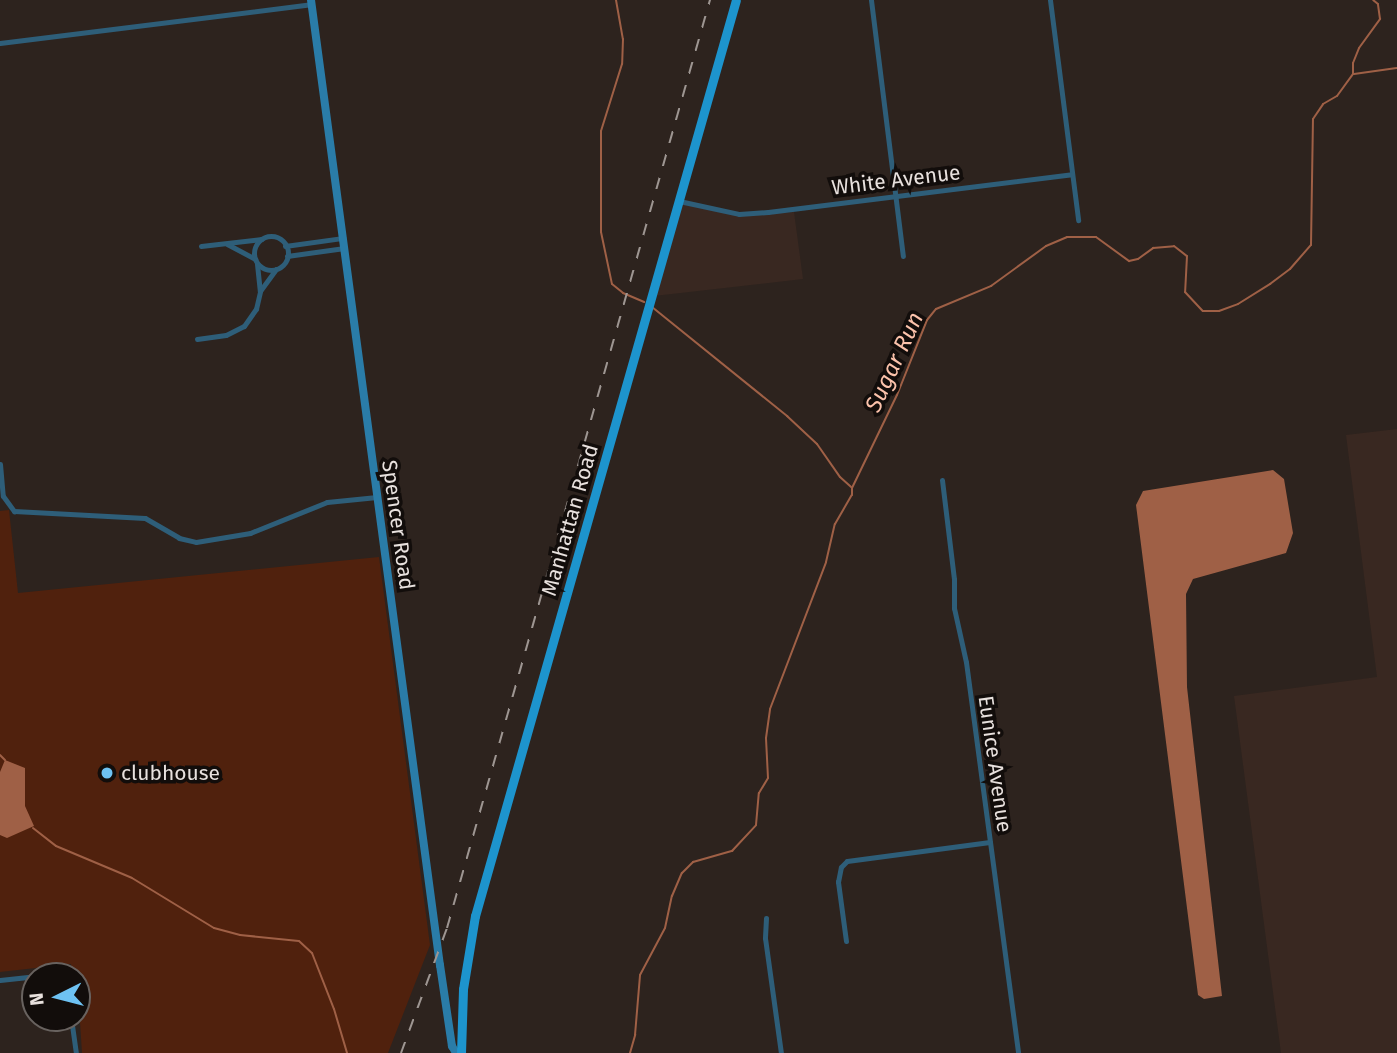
<!DOCTYPE html>
<style>
body{margin:0}
#map{position:relative;width:1397px;height:1053px;overflow:hidden;background:#2d231e;font-family:"Fira Sans",sans-serif}
div>[style]{position:absolute}
[style*='--x']{left:calc(var(--x)*1px);top:calc(var(--y)*1px);width:calc(var(--w)*1px);rotate:calc(var(--a)*1deg)}
.built>*{inset:0;background:#392821}
.green>*{inset:0;background:#50210d}
.water>*{inset:0;background:#9f6046}
.stream>*{height:2px;margin:-1px;padding:0 1px;transform-origin:1px;border-radius:1px;background:#9f6046}
.street>*{height:5px;margin:-2.5px;padding:0 2.5px;transform-origin:2.5px;border-radius:2.5px;background:#2e5e79}
.street>.ring{margin:-2.5px;padding:0;box-sizing:content-box;background:none;border:5px solid #2e5e79;border-radius:50%}
.secondary>*{height:8px;margin:-4px;padding:0 4px;transform-origin:4px;border-radius:4px;background:#2a7ca8}
.primary>*{height:9px;margin:-4.5px;padding:0 4.5px;transform-origin:4.5px;border-radius:4.5px;background:#1d94cd}
.rail>*{height:2px;margin-top:-1px;transform-origin:0;background:repeating-linear-gradient(90deg,#9e9692 0 12px,transparent 0 24px)}
.dots>*{width:19px;height:19px;translate:-50% -50%;box-sizing:border-box;border:4px solid #120d0b;border-radius:50%}
span{translate:-50% -50%;white-space:nowrap;text-align:center;line-height:1.15;-webkit-text-stroke:7px #120d0b;paint-order:stroke}
.street-label{font-size:21px;color:#e8e1de}
.poi-label{font-size:21px;color:#e8e1de}
.left{translate:0 -50%;text-align:left}
.water-label{font-size:23px;color:#fbc2ab;font-style:italic}
.north{position:absolute;left:21px;top:962px;width:70px;height:70px;box-sizing:border-box;background:#120d0b;border:2px solid #68625f;border-radius:50%;rotate:264deg;font-size:19px;font-weight:700;line-height:28px;text-align:center;color:#e8e1de}
.north::after{content:'';display:block;margin:auto;width:24px;height:32px;background:#6ec2f3;clip-path:polygon(50% 0,100% 100%,50% 72%,0 100%)}
</style>
<div id="map">
<div class="built">
<div style="clip-path:polygon(681px 204px,739px 216px,794px 212px,803px 279px,654px 296px)"></div>
<div style="clip-path:polygon(1397px 429px,1397px 1053px,1281px 1053px,1234px 696px,1377px 677px,1346px 435px)"></div>
</div>
<div class="green">
<div style="clip-path:polygon(9px 510px,18px 593px,379px 557px,430px 945px,388px 1053px,82px 1053px,77px 976px,73px 976px,71px 964px,0 972px,0 511px)"></div>
</div>
<div class="water">
<div style="clip-path:polygon(1273px 470px,1284px 479px,1293px 533px,1286px 553px,1193px 579px,1186px 594px,1187px 687px,1222px 996px,1204px 999px,1198px 995px,1136px 505px,1143px 491px)"></div>
<div style="clip-path:polygon(5px 760px,25px 768px,25px 806px,34px 826px,7px 838px,0 835px,0 772px)"></div>
</div>
<div class="stream">
<div style="--x:616;--y:0;--w:40;--a:80"></div>
<div style="--x:623;--y:39;--w:25;--a:92"></div>
<div style="--x:622;--y:64;--w:70;--a:107.4"></div>
<div style="--x:601;--y:131;--w:101;--a:90"></div>
<div style="--x:601;--y:232;--w:53;--a:78.1"></div>
<div style="--x:612;--y:284;--w:14;--a:39"></div>
<div style="--x:623;--y:293;--w:23;--a:23"></div>
<div style="--x:1354;--y:74;--w:43;--a:-7.9"></div>
<div style="--x:652;--y:307;--w:174;--a:38.9"></div>
<div style="--x:787;--y:416;--w:41;--a:43"></div>
<div style="--x:817;--y:444;--w:40;--a:55.1"></div>
<div style="--x:840;--y:477;--w:15;--a:42"></div>
<div style="--x:0;--y:755;--w:7;--a:45"></div>
<div style="--x:33;--y:828;--w:29;--a:38"></div>
<div style="--x:56;--y:846;--w:82;--a:22.8"></div>
<div style="--x:132;--y:878;--w:96;--a:31.4"></div>
<div style="--x:214;--y:928;--w:27;--a:15"></div>
<div style="--x:240;--y:935;--w:59;--a:5.8"></div>
<div style="--x:299;--y:941;--w:18;--a:43"></div>
<div style="--x:312;--y:953;--w:60;--a:68.6"></div>
<div style="--x:334;--y:1009;--w:46;--a:73.5"></div>
<div style="--x:630;--y:1053;--w:19;--a:-74"></div>
<div style="--x:635;--y:1035;--w:60;--a:-85.2"></div>
<div style="--x:640;--y:975;--w:53;--a:-62"></div>
<div style="--x:665;--y:928;--w:33;--a:-78"></div>
<div style="--x:672;--y:896;--w:25;--a:-67"></div>
<div style="--x:682;--y:873;--w:16;--a:-45"></div>
<div style="--x:693;--y:862;--w:41;--a:-15.8"></div>
<div style="--x:732;--y:851;--w:35;--a:-47"></div>
<div style="--x:756;--y:825;--w:32;--a:-85"></div>
<div style="--x:759;--y:793;--w:17;--a:-59"></div>
<div style="--x:768;--y:778;--w:40;--a:-92.9"></div>
<div style="--x:766;--y:738;--w:29;--a:-82"></div>
<div style="--x:770;--y:709;--w:157;--a:-69.1"></div>
<div style="--x:826;--y:562;--w:39;--a:-77"></div>
<div style="--x:835;--y:524;--w:34;--a:-60"></div>
<div style="--x:852;--y:495;--w:7;--a:-90"></div>
<div style="--x:852;--y:488;--w:103;--a:-64.2"></div>
<div style="--x:897;--y:395;--w:81;--a:-68.2"></div>
<div style="--x:927;--y:320;--w:14;--a:-51"></div>
<div style="--x:936;--y:309;--w:60;--a:-22.7"></div>
<div style="--x:991;--y:286;--w:68;--a:-36"></div>
<div style="--x:1046;--y:246;--w:23;--a:-23"></div>
<div style="--x:1067;--y:237;--w:29;--a:0"></div>
<div style="--x:1096;--y:237;--w:41;--a:36"></div>
<div style="--x:1129;--y:261;--w:9;--a:-13"></div>
<div style="--x:1138;--y:259;--w:19;--a:-36"></div>
<div style="--x:1153;--y:248;--w:21;--a:-5"></div>
<div style="--x:1174;--y:246;--w:16;--a:38"></div>
<div style="--x:1187;--y:256;--w:36;--a:93"></div>
<div style="--x:1185;--y:292;--w:26;--a:47"></div>
<div style="--x:1203;--y:311;--w:16;--a:0"></div>
<div style="--x:1219;--y:311;--w:20;--a:-20"></div>
<div style="--x:1238;--y:304;--w:38;--a:-32"></div>
<div style="--x:1270;--y:284;--w:25;--a:-37"></div>
<div style="--x:1290;--y:269;--w:32;--a:-49"></div>
<div style="--x:1311;--y:245;--w:126;--a:-89.1"></div>
<div style="--x:1313;--y:119;--w:18;--a:-56"></div>
<div style="--x:1323;--y:104;--w:16;--a:-30"></div>
<div style="--x:1337;--y:96;--w:27;--a:-54"></div>
<div style="--x:1353;--y:74;--w:11;--a:-90"></div>
<div style="--x:1353;--y:63;--w:16;--a:-68"></div>
<div style="--x:1359;--y:48;--w:36;--a:-54"></div>
<div style="--x:1380;--y:19;--w:15;--a:-98"></div>
<div style="--x:1378;--y:4;--w:6;--a:-141"></div>
</div>
<div class="street">
<div style="--x:871;--y:0;--w:258;--a:82.9"></div>
<div style="--x:1050;--y:0;--w:222;--a:82.7"></div>
<div style="--x:0;--y:43;--w:313;--a:-7.1"></div>
<div style="--x:679;--y:201;--w:61;--a:12.2"></div>
<div style="--x:739;--y:214;--w:29;--a:-4"></div>
<div style="--x:768;--y:212;--w:306;--a:-7.1"></div>
<div class="ring" style="left:254px;top:236px;width:29px;height:29px"></div>
<div style="--x:227;--y:244;--w:32;--a:28"></div>
<div style="--x:201;--y:246;--w:61;--a:-6.5"></div>
<div style="--x:285;--y:246;--w:59;--a:-7.9"></div>
<div style="--x:287;--y:256;--w:58;--a:-8"></div>
<div style="--x:257;--y:264;--w:27;--a:84"></div>
<div style="--x:197;--y:339;--w:29;--a:-8"></div>
<div style="--x:226;--y:335;--w:20;--a:-27"></div>
<div style="--x:244;--y:326;--w:21;--a:-55"></div>
<div style="--x:256;--y:309;--w:18;--a:-77"></div>
<div style="--x:260;--y:291;--w:27;--a:-54"></div>
<div style="--x:0;--y:464;--w:32;--a:85"></div>
<div style="--x:3;--y:496;--w:19;--a:54"></div>
<div style="--x:14;--y:511;--w:131;--a:3.1"></div>
<div style="--x:145;--y:518;--w:39;--a:30"></div>
<div style="--x:179;--y:538;--w:17;--a:13"></div>
<div style="--x:196;--y:542;--w:55;--a:-9.5"></div>
<div style="--x:250;--y:533;--w:83;--a:-21.9"></div>
<div style="--x:327;--y:502;--w:50;--a:-5.7"></div>
<div style="--x:942;--y:480;--w:100;--a:83.1"></div>
<div style="--x:954;--y:579;--w:29;--a:90"></div>
<div style="--x:954;--y:608;--w:55;--a:77.5"></div>
<div style="--x:966;--y:662;--w:394;--a:82.4"></div>
<div style="--x:766;--y:918;--w:20;--a:93"></div>
<div style="--x:765;--y:938;--w:116;--a:82.1"></div>
<div style="--x:846;--y:941;--w:60;--a:-97.7"></div>
<div style="--x:838;--y:882;--w:15;--a:-79"></div>
<div style="--x:841;--y:867;--w:8;--a:-45"></div>
<div style="--x:847;--y:861;--w:144;--a:-7.6"></div>
<div style="--x:0;--y:980;--w:65;--a:-6.1"></div>
<div style="--x:65;--y:973;--w:3;--a:90"></div>
<div style="--x:71;--y:1018;--w:35;--a:82"></div>
</div>
<div class="secondary">
<div style="--x:311;--y:0;--w:974;--a:82.39"></div>
<div style="--x:440;--y:965;--w:82;--a:81.6"></div>
<div style="--x:452;--y:1046;--w:8;--a:60"></div>
</div>
<div class="primary">
<div style="--x:461;--y:1053;--w:64;--a:-88.2"></div>
<div style="--x:463;--y:989;--w:74;--a:-80.7"></div>
<div style="--x:475;--y:916;--w:952;--a:-74.1"></div>
</div>
<div class="rail">
<div style="--x:401;--y:1053;--w:133;--a:-69.8"></div>
<div style="--x:447;--y:928;--w:965;--a:-74.18"></div>
</div>
<div class="dots">
<div style="left:107px;top:773px;background:#6ec2f3"></div>
</div>
<div class="street-label">
<span style="left:896px;top:180px;rotate:-7deg">White Avenue</span>
<span style="left:570px;top:520px;rotate:-74deg">Manhattan Road</span>
<span style="left:398px;top:525px;rotate:82deg">Spencer Road</span>
<span style="left:995px;top:764px;rotate:82deg">Eunice Avenue</span>
</div>
<div class="poi-label">
<span class="left" style="left:121px;top:773px">clubhouse</span>
</div>
<div class="water-label">
<span style="left:894px;top:362px;rotate:-65deg">Sugar Run</span>
</div>
<div class="north">N</div>
</div>
